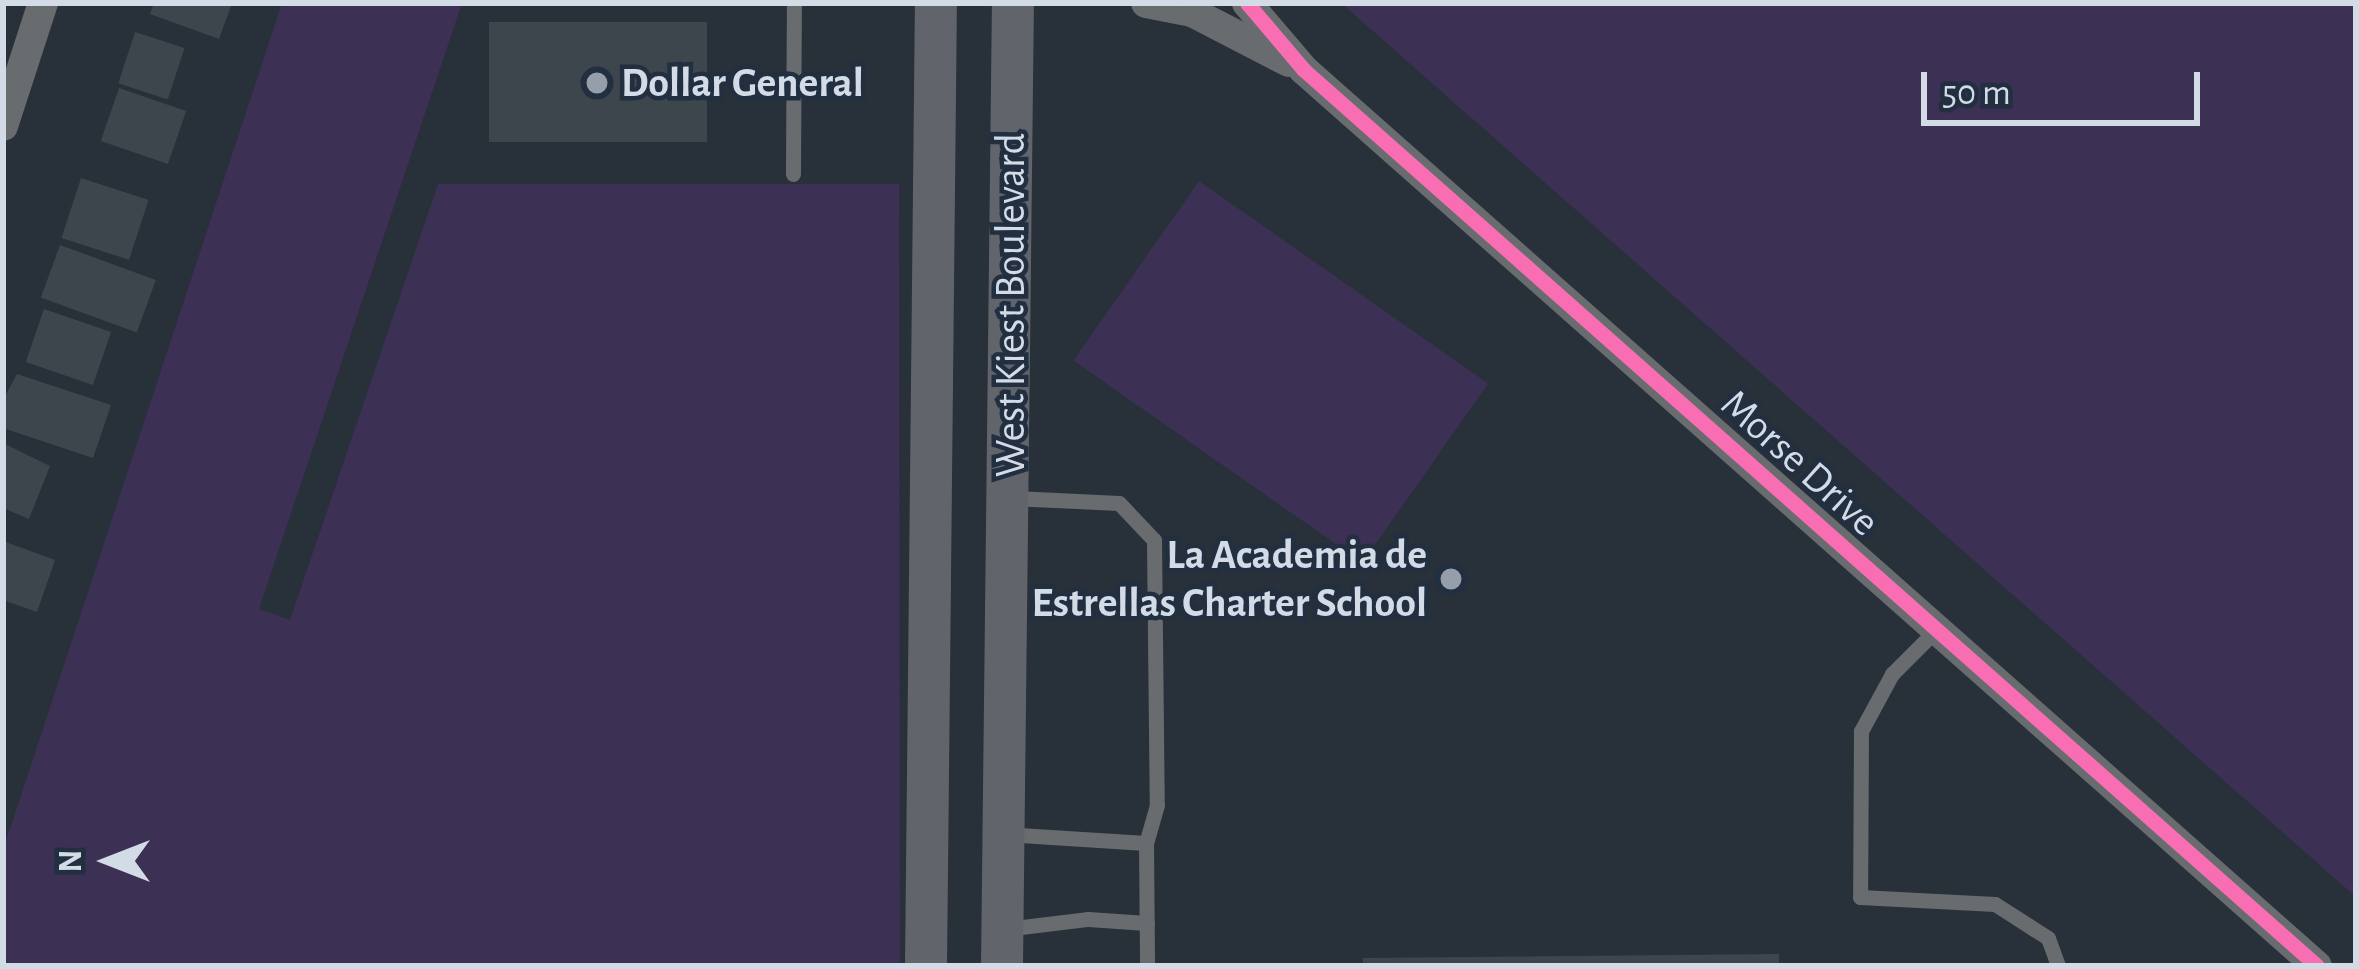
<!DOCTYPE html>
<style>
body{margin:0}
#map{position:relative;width:2359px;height:969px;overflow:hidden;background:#283039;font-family:"Alegreya Sans",sans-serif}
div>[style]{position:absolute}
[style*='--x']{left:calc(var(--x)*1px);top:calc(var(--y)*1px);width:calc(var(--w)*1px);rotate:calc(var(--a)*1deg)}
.green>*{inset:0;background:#3c3054;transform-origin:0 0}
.building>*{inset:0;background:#3e464d;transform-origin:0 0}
.lane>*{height:15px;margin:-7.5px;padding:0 7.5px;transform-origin:7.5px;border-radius:7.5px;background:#696c6f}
.street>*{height:30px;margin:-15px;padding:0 15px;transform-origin:15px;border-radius:15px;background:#696c6f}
.secondary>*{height:42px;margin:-21px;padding:0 21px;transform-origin:21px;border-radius:21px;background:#61656b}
.cycleway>*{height:15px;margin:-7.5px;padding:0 7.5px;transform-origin:7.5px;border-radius:7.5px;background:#f96db3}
.dots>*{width:33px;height:33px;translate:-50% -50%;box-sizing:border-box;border:6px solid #212f40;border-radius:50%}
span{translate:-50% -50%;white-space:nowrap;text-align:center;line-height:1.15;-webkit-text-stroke:9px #212f40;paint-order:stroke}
.poi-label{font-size:42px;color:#d2dbe6;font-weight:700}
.left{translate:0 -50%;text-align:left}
.right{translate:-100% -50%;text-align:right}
.street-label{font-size:42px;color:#d2dbe6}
.frame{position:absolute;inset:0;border:6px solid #d2dbe6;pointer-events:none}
.north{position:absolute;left:48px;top:801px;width:120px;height:120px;-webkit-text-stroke:9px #212f40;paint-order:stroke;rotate:270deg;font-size:33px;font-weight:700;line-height:48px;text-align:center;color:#d2dbe6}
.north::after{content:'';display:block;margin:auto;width:42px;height:54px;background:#d2dbe6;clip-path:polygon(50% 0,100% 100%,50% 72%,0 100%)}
.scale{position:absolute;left:1921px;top:72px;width:279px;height:54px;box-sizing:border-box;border:6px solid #d2dbe6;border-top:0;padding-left:15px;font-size:36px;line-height:42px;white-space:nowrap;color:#d2dbe6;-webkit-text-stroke:9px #212f40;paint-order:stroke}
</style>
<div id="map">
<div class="green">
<div style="clip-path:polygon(282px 3px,462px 3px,259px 609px,290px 620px,438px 184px,899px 184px,900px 966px,3px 966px,3px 850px)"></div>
<div style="clip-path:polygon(1341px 3px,2356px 3px,2356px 897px)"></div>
<div style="left:1199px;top:181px;width:353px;height:219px;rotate:35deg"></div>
</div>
<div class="building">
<div style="clip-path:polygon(154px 3px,232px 3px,219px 39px,150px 14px)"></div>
<div style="left:489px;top:22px;width:218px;height:120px"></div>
<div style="left:135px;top:32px;width:52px;height:54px;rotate:18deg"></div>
<div style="left:119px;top:88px;width:71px;height:56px;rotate:19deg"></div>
<div style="left:81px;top:178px;width:71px;height:63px;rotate:18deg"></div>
<div style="left:60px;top:245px;width:102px;height:56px;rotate:20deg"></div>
<div style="left:44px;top:309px;width:71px;height:56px;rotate:19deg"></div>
<div style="clip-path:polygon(17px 374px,111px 405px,93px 458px,3px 428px,3px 400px)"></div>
<div style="clip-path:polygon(3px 443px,50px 466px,29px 519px,3px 508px)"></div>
<div style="clip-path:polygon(3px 541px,55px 560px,37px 612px,3px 600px)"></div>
<div style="clip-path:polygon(1779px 954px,1779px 966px,1363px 966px,1363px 958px)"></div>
</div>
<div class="lane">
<div style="--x:793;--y:174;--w:171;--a:-89.7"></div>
<div style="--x:1013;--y:498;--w:106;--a:2.7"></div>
<div style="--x:1119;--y:503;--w:51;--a:46.6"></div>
<div style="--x:1154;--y:540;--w:265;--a:89.4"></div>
<div style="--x:1157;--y:805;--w:40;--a:106"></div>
<div style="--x:1146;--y:843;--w:123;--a:89.5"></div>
<div style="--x:1935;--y:631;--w:61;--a:135"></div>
<div style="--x:1892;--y:674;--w:65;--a:118.5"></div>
<div style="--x:1861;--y:731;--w:166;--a:90.3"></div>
<div style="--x:1860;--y:897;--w:135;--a:3"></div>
<div style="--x:1995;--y:904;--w:63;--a:32.7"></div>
<div style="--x:2048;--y:938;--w:30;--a:70"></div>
<div style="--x:1005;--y:834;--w:141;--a:3.7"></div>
<div style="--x:1005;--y:929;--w:84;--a:-6.9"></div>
<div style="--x:1088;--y:919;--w:59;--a:3.9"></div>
</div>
<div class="street">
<div style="--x:1146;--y:3;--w:47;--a:11.1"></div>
<div style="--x:1192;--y:12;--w:109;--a:27.3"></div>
<div style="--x:1247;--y:3;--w:88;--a:49.6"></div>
<div style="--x:1304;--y:70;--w:1352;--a:41.49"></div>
<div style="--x:3;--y:126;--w:129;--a:-72"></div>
</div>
<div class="secondary">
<div style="--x:926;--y:966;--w:963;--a:-89.41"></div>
<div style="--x:1002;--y:966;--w:963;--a:-89.35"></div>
</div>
<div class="cycleway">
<div style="--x:1247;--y:3;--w:88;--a:49.6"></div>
<div style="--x:1304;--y:70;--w:1352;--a:41.49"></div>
</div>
<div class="dots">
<div style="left:597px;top:83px;background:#969fa9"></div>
<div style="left:1451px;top:579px;background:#969fa9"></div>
</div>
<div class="poi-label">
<span class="left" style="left:621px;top:83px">Dollar General</span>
<span class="right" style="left:1427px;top:579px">La Academia de<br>Estrellas Charter School</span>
</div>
<div class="street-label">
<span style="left:1011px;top:305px;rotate:-90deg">West Kiest Boulevard</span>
<span style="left:1800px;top:463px;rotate:42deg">Morse Drive</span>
</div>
<div class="frame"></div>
<div class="north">N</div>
<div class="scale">50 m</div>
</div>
